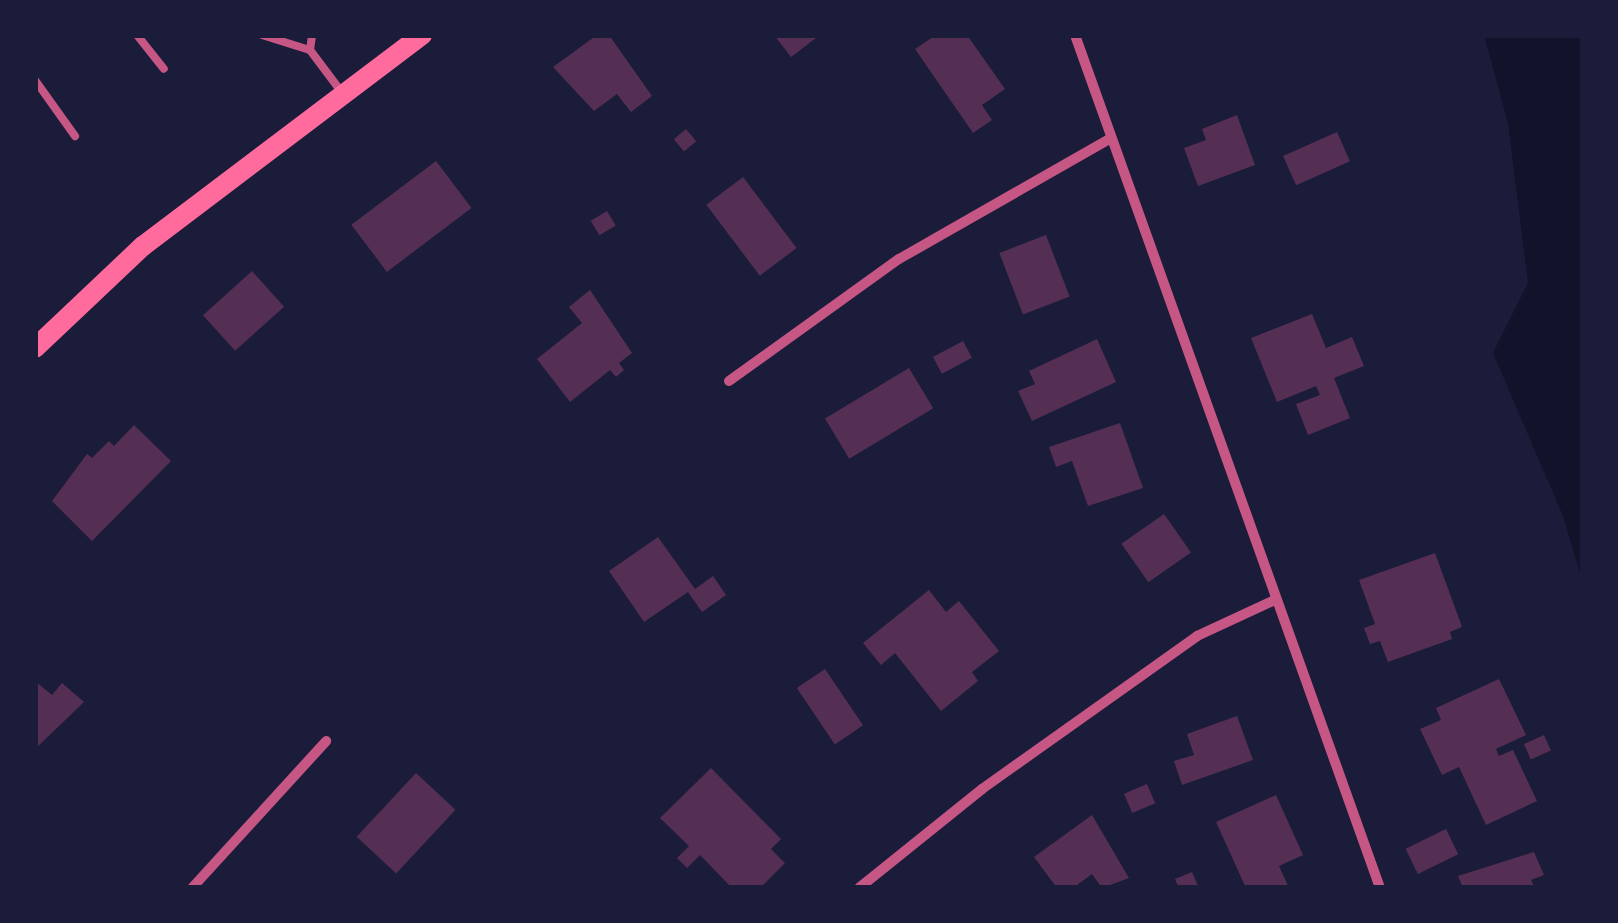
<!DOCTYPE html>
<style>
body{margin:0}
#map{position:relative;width:1618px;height:923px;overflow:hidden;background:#1b1b3a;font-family:"Asap Condensed",sans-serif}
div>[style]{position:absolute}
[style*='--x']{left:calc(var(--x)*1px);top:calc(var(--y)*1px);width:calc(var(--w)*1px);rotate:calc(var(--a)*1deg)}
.water>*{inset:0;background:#12122b}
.building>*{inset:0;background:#542f53;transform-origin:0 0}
.service>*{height:8px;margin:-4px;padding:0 4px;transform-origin:4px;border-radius:4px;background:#c65784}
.minor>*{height:10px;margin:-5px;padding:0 5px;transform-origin:5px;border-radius:5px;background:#c65784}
.secondary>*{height:20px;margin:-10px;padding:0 10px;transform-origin:10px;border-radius:10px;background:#ff6b9d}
span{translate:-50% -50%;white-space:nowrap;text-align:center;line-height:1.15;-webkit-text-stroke:9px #1b1b3a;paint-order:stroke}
.frame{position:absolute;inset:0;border:38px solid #1b1b3a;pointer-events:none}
</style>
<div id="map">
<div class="water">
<div style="clip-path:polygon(1484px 35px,1583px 35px,1583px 583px,1563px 516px,1493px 353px,1528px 283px,1508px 123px)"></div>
</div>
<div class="building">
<div style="clip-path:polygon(597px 35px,609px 35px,652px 96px,631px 112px,617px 94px,594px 111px,553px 67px)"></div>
<div style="clip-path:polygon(774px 35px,820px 35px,791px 57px)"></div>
<div style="clip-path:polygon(936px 35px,967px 35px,1005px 89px,982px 105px,992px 120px,973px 133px,915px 49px)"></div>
<div style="clip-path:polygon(1237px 115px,1255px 165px,1198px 186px,1184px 148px,1206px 140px,1202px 129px)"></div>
<div style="left:686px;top:129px;width:16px;height:16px;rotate:50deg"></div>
<div style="left:1337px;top:132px;width:32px;height:59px;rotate:66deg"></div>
<div style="left:436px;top:161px;width:59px;height:106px;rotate:53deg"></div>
<div style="left:743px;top:177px;width:89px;height:46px;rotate:53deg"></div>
<div style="left:607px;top:211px;width:17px;height:19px;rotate:59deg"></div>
<div style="left:1046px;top:235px;width:66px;height:50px;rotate:69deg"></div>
<div style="left:252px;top:271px;width:48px;height:66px;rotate:48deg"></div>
<div style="clip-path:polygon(590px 290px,632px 353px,619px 363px,624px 370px,616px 377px,610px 370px,570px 402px,537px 359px,582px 323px,569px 307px)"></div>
<div style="clip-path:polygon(1312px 314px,1326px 348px,1352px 337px,1364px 366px,1334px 378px,1350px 418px,1308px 435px,1296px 404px,1320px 395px,1316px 386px,1277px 402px,1251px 338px)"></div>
<div style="clip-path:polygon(1097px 339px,1116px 382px,1032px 421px,1018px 391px,1035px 384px,1029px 371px)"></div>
<div style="left:963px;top:341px;width:19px;height:34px;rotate:62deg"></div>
<div style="left:909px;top:368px;width:47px;height:98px;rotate:59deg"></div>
<div style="clip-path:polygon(1120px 423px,1143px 488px,1088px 506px,1072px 461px,1056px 467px,1049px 447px)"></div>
<div style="clip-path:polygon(134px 425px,171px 461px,92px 541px,52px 501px,87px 454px,92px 458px,109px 441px,114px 446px)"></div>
<div style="left:1164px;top:514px;width:47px;height:52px;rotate:55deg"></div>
<div style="clip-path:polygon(658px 537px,695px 589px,713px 576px,726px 595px,702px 612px,688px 592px,644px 622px,609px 571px)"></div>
<div style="clip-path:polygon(1435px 553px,1462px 627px,1450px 632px,1452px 639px,1388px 662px,1380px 641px,1370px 644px,1364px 628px,1375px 624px,1359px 580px)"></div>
<div style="clip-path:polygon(929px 590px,946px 612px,959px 601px,999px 651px,972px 672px,978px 681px,941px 711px,895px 653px,881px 665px,863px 643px)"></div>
<div style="left:825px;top:669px;width:68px;height:34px;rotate:56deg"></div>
<div style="clip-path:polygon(1499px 679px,1526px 735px,1496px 749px,1499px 756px,1513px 750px,1537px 801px,1486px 825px,1459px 767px,1442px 775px,1420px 729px,1441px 720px,1436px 708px)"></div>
<div style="clip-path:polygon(35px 681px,52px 695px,62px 683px,84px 702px,35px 749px)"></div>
<div style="clip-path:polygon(1237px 716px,1253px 760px,1182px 785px,1174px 761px,1194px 755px,1187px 734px)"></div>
<div style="left:1544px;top:735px;width:17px;height:22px;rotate:66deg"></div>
<div style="clip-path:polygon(711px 768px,781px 839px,771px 849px,785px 863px,760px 888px,732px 888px,700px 855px,687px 868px,677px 858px,689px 846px,660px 818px)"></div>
<div style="left:416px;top:773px;width:54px;height:87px;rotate:43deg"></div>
<div style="left:1147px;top:784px;width:21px;height:25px;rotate:67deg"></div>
<div style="clip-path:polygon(1276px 795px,1303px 855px,1279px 866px,1289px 888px,1246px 888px,1216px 822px)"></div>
<div style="clip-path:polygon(1092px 815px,1129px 878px,1102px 888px,1092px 874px,1073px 888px,1057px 888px,1034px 857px)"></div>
<div style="left:1446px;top:829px;width:28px;height:45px;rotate:64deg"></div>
<div style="clip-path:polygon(1534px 852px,1544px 875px,1531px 880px,1535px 888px,1463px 888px,1458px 876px)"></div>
<div style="clip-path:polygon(1192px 872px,1199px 888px,1179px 888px,1175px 879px)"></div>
</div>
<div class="service">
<div style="--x:137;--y:35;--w:43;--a:51.5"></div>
<div style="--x:262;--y:35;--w:50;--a:17.4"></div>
<div style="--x:310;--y:50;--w:55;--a:53.1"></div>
<div style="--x:310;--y:50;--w:15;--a:-82"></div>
<div style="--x:35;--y:80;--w:69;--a:54.5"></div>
</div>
<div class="minor">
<div style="--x:1075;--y:35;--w:906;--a:70.32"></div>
<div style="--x:729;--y:381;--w:209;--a:-35.7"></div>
<div style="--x:899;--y:259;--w:244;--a:-29.7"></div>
<div style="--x:192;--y:888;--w:199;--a:-47.6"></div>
<div style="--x:859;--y:888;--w:158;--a:-38.8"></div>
<div style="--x:982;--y:789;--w:264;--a:-35.4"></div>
<div style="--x:1197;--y:636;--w:86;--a:-24.8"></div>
</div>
<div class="secondary">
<div style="--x:35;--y:348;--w:149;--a:-43.4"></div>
<div style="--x:143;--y:246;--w:350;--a:-37.1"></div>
</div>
<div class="frame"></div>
</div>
